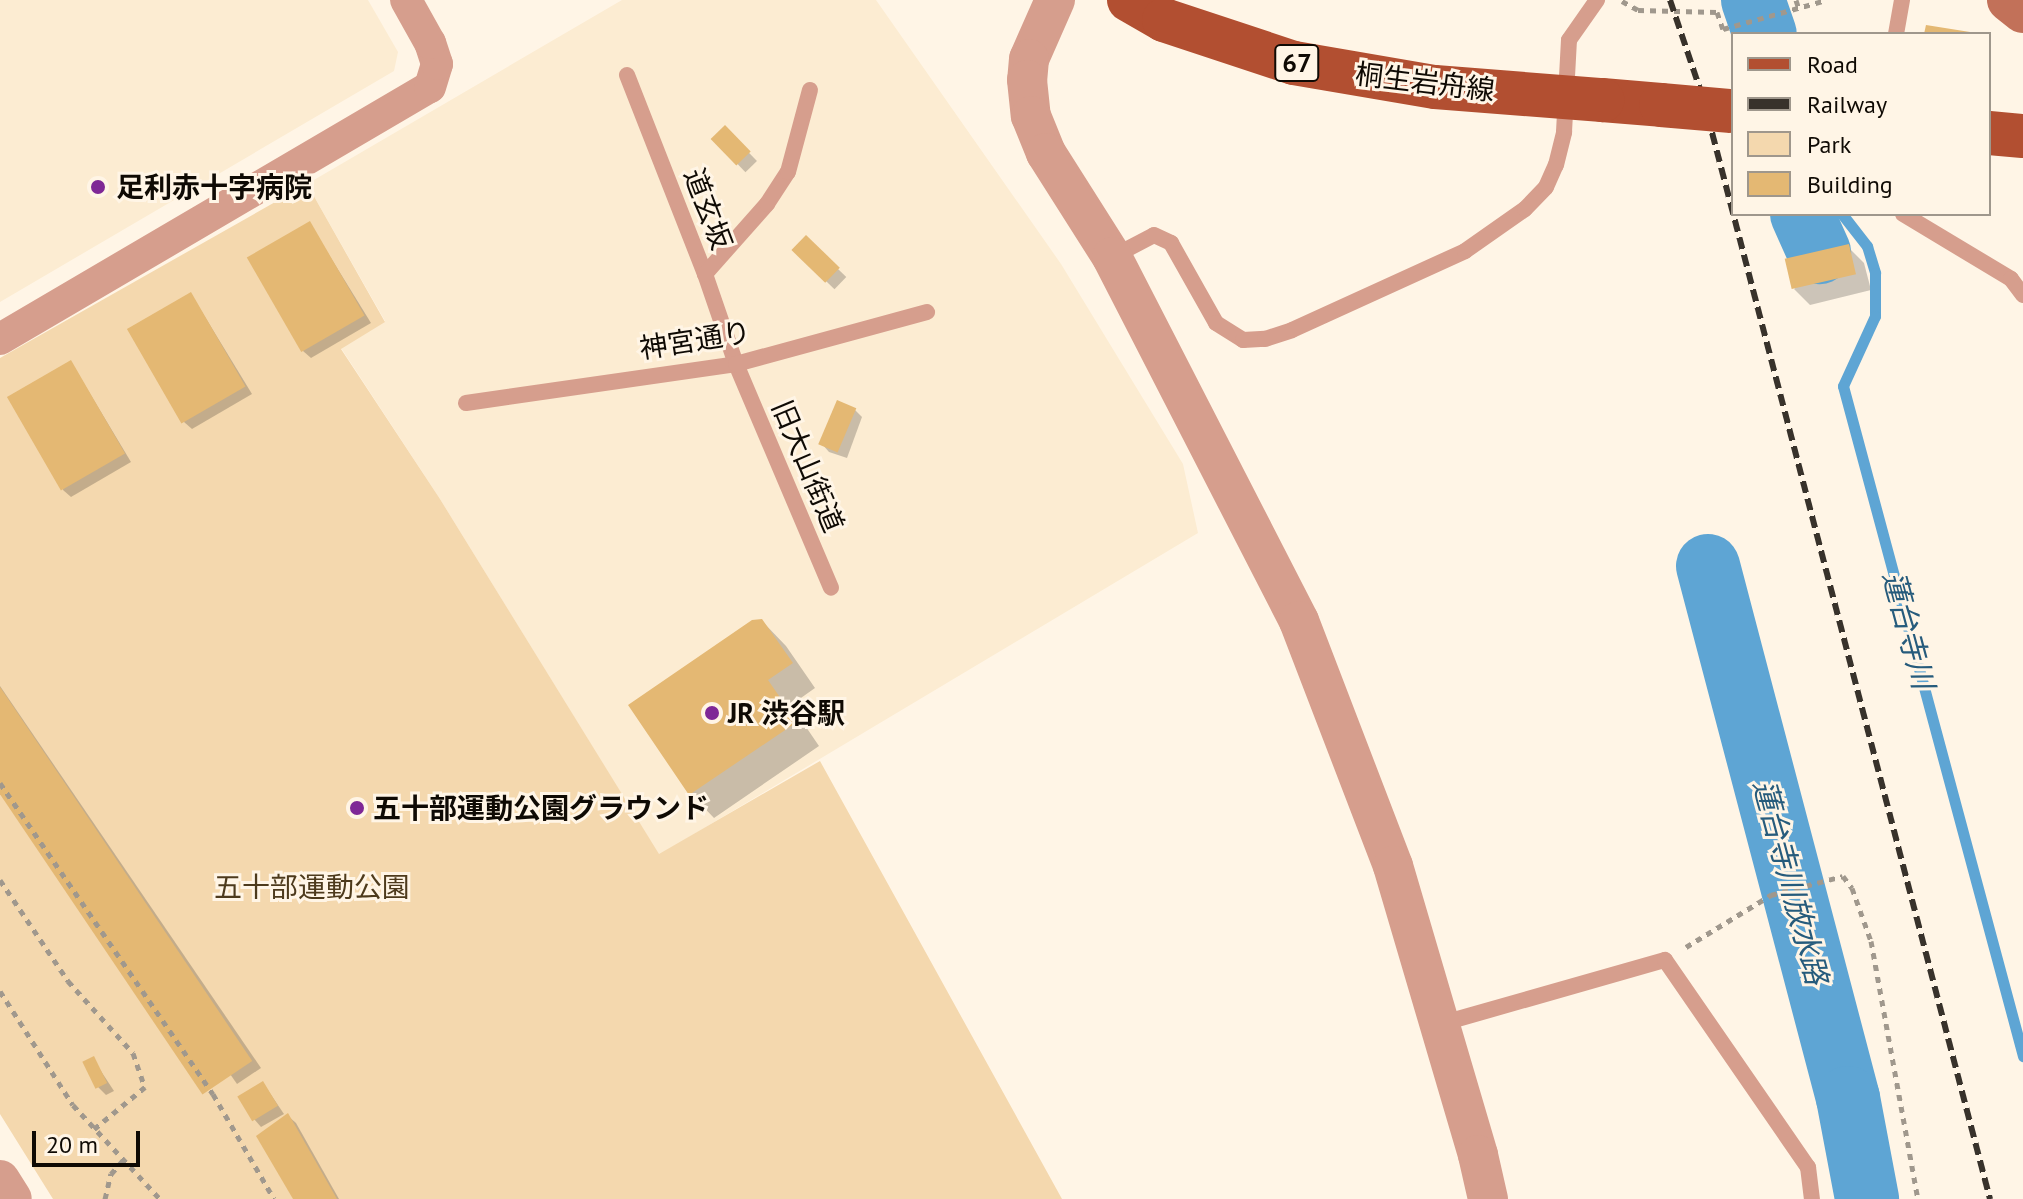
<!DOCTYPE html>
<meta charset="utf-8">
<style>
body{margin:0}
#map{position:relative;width:2023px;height:1199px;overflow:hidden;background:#fff5e6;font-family:"PT Sans","Noto Sans JP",sans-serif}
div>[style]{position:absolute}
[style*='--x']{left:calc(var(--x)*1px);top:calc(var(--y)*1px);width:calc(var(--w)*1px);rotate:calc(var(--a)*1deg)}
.built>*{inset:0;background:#fcecd2}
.green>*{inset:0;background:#f4d8ae}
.shadow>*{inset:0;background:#0003;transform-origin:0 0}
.stream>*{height:11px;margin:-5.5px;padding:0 5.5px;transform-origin:5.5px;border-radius:5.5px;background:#5ea5d4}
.river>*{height:64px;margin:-32px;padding:0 32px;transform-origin:32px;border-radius:32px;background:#5ea5d4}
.building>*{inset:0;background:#e4b873;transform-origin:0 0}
.path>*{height:5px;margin-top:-2.5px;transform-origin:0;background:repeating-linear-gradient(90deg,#a0988d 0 6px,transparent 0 12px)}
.service>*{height:16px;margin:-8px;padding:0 8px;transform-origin:8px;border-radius:8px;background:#d69e8d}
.minor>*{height:32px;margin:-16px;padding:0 16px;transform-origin:16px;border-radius:16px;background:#d69e8d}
.tertiary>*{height:40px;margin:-20px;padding:0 20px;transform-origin:20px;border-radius:20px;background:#d69e8d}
.secondary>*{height:44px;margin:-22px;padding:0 22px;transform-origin:22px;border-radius:22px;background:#c27159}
.primary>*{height:44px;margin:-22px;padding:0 22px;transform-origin:22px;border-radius:22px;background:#b24f31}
.rail>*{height:6px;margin-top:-3px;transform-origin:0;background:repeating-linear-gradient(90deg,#38322b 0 12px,transparent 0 18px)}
.primary-bridge>*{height:44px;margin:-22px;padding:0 22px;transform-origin:22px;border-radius:22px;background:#b24f31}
.dots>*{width:22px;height:22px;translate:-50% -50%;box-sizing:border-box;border:4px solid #fff5e6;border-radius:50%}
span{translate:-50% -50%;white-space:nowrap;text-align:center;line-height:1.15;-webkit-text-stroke:6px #fff5e6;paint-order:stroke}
.shield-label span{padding:2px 6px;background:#fff5e6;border:2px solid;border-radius:6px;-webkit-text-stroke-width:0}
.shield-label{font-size:26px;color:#0f0a04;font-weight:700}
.street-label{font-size:28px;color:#0f0a04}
.poi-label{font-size:28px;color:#0f0a04;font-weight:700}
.left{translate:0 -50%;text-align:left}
.park-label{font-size:28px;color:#4d3a1c}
.water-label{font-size:30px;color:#265b7c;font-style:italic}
.legend{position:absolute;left:1731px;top:32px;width:260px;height:184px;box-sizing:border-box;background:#fff5e6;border:2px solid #9f978c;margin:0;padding:10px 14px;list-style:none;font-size:24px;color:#0f0a04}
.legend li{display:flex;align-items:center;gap:16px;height:40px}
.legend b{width:40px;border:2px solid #9f978c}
.scale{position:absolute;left:32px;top:1131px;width:108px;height:36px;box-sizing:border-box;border:4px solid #0f0a04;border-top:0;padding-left:10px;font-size:24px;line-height:28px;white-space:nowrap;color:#0f0a04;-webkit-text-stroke:6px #fff5e6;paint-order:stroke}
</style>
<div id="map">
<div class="built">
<div style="clip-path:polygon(0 0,368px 0,398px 52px,394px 71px,0 302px)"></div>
<div style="clip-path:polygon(622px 0,876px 0,1061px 264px,1183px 464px,1198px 533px,659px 855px,440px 499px,341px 348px,385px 321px,307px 184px)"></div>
</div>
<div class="green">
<div style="clip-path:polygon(307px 184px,385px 322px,341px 349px,440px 499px,659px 854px,820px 761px,1062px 1199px,53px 1199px,0 1114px,0 358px)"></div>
</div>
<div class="shadow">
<div style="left:725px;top:128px;width:46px;height:16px;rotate:46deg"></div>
<div style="clip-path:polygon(310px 224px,371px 323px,311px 358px,303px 351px)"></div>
<div style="left:806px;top:238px;width:56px;height:17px;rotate:44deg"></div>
<div style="clip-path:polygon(1848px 247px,1864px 263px,1871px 290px,1810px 305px,1794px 289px)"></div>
<div style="clip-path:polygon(191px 294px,252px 394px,192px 429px,184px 422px)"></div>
<div style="clip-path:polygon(71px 362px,131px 462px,71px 497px,63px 490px)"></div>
<div style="clip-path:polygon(855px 410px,862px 417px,847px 458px,829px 452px,822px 444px)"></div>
<div style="clip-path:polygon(762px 621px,786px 646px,815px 688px,791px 705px,819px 746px,714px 818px,691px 794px,630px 706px)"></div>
<div style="clip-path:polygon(0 686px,261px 1068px,237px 1084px,0 743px)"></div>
<div style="clip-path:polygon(93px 1059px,114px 1091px,106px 1095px,98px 1087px)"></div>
<div style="clip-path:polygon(263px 1083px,284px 1114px,261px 1127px,254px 1119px)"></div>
<div style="clip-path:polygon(288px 1116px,296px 1123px,339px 1199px,295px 1199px)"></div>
</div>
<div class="stream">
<div style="--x:1842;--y:214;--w:41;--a:52"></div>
<div style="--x:1867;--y:246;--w:28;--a:73"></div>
<div style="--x:1875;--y:273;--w:43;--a:90"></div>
<div style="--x:1875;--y:316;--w:77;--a:114.6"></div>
<div style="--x:1843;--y:386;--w:694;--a:74.96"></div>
</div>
<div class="river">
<div style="--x:1753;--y:0;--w:36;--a:71"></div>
<div style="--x:1802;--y:214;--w:42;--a:65.9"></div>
<div style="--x:1708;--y:566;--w:550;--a:75.26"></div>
<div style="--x:1848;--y:1098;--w:103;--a:79.3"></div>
</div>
<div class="building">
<div style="clip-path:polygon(1926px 25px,1970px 32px,1970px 34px,1924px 34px)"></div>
<div style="left:725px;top:125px;width:37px;height:20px;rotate:46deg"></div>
<div style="left:310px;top:221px;width:109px;height:73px;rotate:60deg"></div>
<div style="left:806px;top:235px;width:47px;height:21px;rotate:44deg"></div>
<div style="left:1849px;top:244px;width:31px;height:66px;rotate:77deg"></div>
<div style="left:191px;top:292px;width:109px;height:74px;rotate:60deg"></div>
<div style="left:71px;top:360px;width:108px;height:74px;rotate:60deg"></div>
<div style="left:837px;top:400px;width:21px;height:48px;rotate:23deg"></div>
<div style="clip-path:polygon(762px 619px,793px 663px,768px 680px,797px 722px,689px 795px,628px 705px,752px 620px)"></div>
<div style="left:0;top:687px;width:451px;height:60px;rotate:56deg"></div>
<div style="left:94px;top:1056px;width:30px;height:13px;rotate:64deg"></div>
<div style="left:263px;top:1081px;width:29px;height:30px;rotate:59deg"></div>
<div style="clip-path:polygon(288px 1113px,337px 1199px,293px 1199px,256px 1136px)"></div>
</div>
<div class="path">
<div style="--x:1796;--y:0;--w:9;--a:72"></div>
<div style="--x:1622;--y:1;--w:18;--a:29"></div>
<div style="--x:1638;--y:10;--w:79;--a:1.5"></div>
<div style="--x:1717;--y:12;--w:18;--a:71"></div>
<div style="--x:1723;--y:29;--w:107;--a:-15.7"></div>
<div style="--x:0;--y:783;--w:377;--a:55.6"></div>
<div style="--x:213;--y:1094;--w:121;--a:59.8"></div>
<div style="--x:0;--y:880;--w:122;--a:56"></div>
<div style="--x:68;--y:981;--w:97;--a:47.9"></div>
<div style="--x:133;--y:1053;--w:36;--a:71"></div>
<div style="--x:145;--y:1087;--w:66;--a:140.5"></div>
<div style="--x:1686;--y:947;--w:100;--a:-31.5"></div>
<div style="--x:1771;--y:895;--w:74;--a:-14.8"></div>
<div style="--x:1843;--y:876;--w:15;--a:53"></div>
<div style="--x:1852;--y:888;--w:56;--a:70.3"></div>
<div style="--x:1871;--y:941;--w:262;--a:79.7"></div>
<div style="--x:0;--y:991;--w:135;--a:57.4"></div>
<div style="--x:73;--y:1105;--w:128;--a:47.2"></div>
<div style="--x:105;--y:1199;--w:26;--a:-77"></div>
<div style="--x:111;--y:1174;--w:18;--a:-49"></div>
</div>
<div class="service">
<div style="--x:1896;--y:34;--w:35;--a:-80"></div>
<div style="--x:627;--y:75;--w:214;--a:68.6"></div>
<div style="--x:705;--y:274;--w:95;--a:71"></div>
<div style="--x:736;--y:364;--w:243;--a:67"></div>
<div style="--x:1903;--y:214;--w:126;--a:31"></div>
<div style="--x:2011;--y:279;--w:20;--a:53"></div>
<div style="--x:1112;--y:257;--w:47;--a:-27.6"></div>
<div style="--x:1154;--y:235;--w:19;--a:25"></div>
<div style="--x:1171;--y:243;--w:92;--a:60.6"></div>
<div style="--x:1216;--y:323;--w:32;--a:32"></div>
<div style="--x:1243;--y:340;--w:22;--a:-3"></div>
<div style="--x:1265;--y:339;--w:28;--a:-18"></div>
<div style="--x:1292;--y:330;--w:190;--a:-24.5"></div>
<div style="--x:1465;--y:251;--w:73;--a:-35"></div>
<div style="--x:1525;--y:209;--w:30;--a:-46"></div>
<div style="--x:1546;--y:187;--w:24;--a:-66"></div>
<div style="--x:1556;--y:165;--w:34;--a:-76"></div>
<div style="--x:1564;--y:132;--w:92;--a:-86.9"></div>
<div style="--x:1569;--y:40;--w:49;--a:-55"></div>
<div style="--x:705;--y:274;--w:94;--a:-48.5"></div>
<div style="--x:767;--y:204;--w:38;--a:-57"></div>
<div style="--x:788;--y:172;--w:85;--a:-75"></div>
<div style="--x:466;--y:403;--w:273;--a:-8.2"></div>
<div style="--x:736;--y:364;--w:198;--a:-15.2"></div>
<div style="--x:1440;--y:1024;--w:234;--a:-15.9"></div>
<div style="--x:1665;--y:960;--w:252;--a:55.4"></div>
<div style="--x:1808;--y:1167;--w:32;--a:83"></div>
</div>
<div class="minor">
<div style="--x:0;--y:339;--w:498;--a:-30.4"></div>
<div style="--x:430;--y:87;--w:24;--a:-73"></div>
<div style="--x:437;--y:64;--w:22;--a:-108"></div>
<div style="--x:430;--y:43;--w:49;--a:-119.2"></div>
</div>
<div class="tertiary">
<div style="--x:1055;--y:0;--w:64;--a:113.8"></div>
<div style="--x:1029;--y:59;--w:21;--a:95"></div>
<div style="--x:1027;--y:80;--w:36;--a:84"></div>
<div style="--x:1031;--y:116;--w:40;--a:68"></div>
<div style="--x:1046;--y:153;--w:123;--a:57.6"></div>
<div style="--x:1112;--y:257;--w:409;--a:62.8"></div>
<div style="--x:1299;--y:621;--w:262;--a:69"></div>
<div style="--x:1393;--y:866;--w:301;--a:73.6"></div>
<div style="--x:1478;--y:1155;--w:45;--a:77.2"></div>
<div style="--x:0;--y:1180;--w:22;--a:58"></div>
</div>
<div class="secondary">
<div style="--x:2009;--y:0;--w:18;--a:38"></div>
</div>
<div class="primary">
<div style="--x:1129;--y:0;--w:40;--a:29.7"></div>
<div style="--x:1164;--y:20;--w:137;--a:18.3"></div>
<div style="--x:1294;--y:63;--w:143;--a:9.7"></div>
<div style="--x:1602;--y:100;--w:59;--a:4.8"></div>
<div style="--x:1989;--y:133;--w:34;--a:5"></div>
</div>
<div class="rail">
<div style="--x:1670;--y:0;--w:103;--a:71.4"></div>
<div style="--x:1703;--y:98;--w:1138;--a:75.39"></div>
</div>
<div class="primary-bridge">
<div style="--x:1435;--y:87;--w:168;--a:4.5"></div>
<div style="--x:1661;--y:105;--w:68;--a:5"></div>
</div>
<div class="dots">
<div style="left:98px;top:187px;background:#7f2896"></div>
<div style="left:712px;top:713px;background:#7f2896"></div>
<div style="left:357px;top:808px;background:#7f2896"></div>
</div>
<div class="shield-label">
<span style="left:1297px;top:63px">67</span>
</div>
<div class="street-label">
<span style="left:1425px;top:82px;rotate:7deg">桐生岩舟線</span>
<span style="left:708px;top:209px;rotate:69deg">道玄坂</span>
<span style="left:695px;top:340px;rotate:-9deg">神宮通り</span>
<span style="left:808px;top:466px;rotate:67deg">旧大山街道</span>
</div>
<div class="poi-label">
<span class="left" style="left:116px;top:187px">足利赤十字病院</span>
<span class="left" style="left:728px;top:713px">JR 渋谷駅</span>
<span class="left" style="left:373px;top:808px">五十部運動公園グラウンド</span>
</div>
<div class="park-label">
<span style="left:312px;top:887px">五十部運動公園</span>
</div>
<div class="water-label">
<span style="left:1909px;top:630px;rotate:75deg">蓮台寺川</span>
<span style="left:1791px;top:882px;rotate:75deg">蓮台寺川放水路</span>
</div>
<ul class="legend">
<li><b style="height:10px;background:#b24f31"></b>Road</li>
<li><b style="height:10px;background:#38322b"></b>Railway</li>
<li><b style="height:22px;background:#f4d8ae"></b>Park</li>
<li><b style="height:22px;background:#e4b873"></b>Building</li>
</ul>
<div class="scale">20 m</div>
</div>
